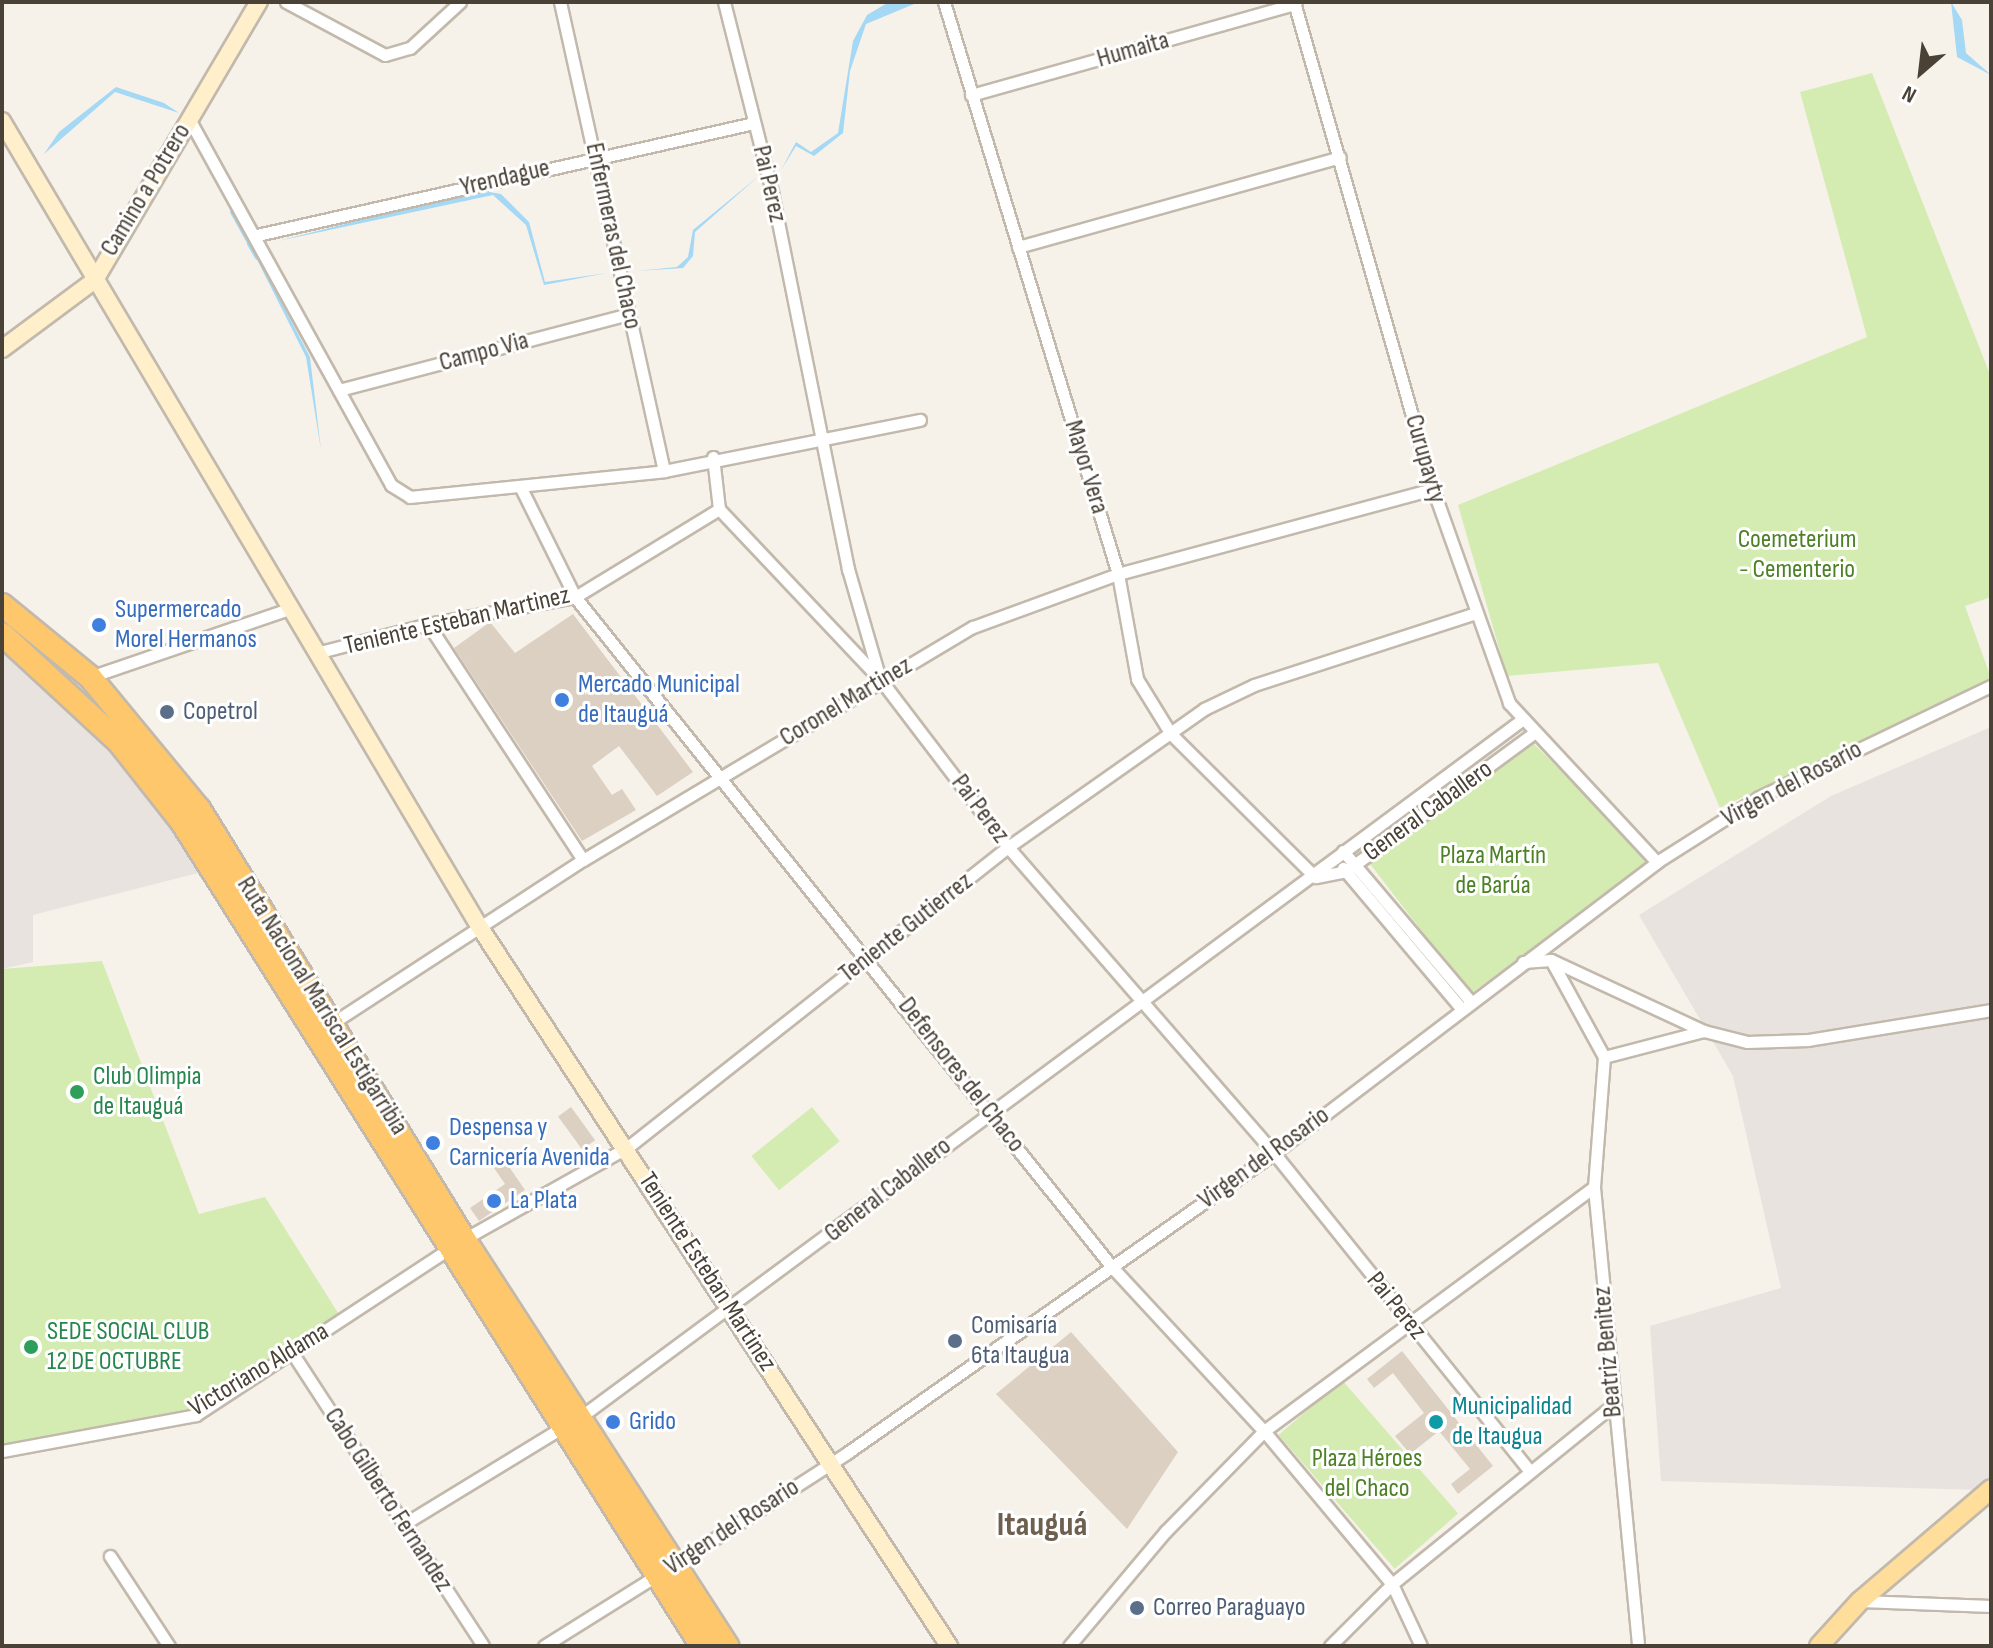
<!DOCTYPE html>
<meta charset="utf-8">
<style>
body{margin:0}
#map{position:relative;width:1993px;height:1648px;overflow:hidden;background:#f6f2ea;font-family:"Sofia Sans Condensed",sans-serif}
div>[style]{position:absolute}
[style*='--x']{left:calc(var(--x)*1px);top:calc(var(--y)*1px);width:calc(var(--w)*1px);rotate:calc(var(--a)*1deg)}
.industrial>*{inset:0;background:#e8e3de}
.green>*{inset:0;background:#d4ecb1;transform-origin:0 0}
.water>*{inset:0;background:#a4d8f5}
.stream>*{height:4px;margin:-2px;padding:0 2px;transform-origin:2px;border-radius:2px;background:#a4d8f5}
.building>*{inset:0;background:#dbd0c1;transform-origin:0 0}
.roads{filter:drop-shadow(2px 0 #c2b9ac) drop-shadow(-2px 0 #c2b9ac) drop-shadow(0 2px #c2b9ac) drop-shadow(0 -2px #c2b9ac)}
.street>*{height:11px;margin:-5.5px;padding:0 5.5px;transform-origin:5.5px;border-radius:5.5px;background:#fff}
.secondary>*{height:16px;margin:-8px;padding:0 8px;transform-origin:8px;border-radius:8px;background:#fff0cb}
.primary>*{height:18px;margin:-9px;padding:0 9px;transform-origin:9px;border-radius:9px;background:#ffdd9a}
.highway>*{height:22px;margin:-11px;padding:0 11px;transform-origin:11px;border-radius:11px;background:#ffc76c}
.dots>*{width:22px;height:22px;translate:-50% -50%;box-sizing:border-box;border:4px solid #fff;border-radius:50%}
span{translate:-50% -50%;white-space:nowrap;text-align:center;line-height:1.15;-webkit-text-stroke:6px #fff;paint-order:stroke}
.street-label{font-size:26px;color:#4a4237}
.park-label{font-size:26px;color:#4d8126}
.shop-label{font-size:26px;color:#366cbe}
.left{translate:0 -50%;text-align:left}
.service-label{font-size:26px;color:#4e5e75}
.leisure-label{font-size:26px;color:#27864d}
.culture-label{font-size:26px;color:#0d838f}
.district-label{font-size:34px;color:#6e5f4e;font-weight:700}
.frame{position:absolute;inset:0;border:4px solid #4a4237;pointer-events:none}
.north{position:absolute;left:1881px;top:32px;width:80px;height:80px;-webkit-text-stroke:6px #fff;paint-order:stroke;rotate:208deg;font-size:22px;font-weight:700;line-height:32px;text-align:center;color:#4a4237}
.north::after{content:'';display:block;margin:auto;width:28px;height:36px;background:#4a4237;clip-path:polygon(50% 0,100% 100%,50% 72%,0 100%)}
</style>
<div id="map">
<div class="industrial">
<div style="clip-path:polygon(2px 646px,91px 719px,206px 871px,33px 915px,33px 962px,2px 969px)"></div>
<div style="clip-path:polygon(1991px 727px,1991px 1481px,1979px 1490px,1661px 1481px,1650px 1326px,1781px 1288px,1733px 1076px,1639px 915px,1831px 796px)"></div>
</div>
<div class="green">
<div style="clip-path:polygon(1872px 73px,1991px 377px,1991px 597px,1965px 606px,1991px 678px,1720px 808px,1658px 663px,1507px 676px,1458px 505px,1867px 337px,1800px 92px)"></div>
<div style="clip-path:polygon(1532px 742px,1653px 862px,1470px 994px,1367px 860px)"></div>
<div style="clip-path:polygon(102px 961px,199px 1214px,265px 1197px,340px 1316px,189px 1414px,2px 1449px,2px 969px)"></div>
<div style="left:812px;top:1107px;width:44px;height:78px;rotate:51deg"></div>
<div style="left:1342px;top:1380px;width:177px;height:84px;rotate:49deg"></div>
</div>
<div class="water">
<div style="clip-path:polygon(889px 2px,919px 2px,866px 24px,850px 71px,843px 133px,814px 156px,796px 146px,781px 170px,796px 142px,811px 152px,838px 133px,853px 41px,867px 15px)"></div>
<div style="clip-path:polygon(1951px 2px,1962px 20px,1966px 53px,1991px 75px,1957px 57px)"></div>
<div style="clip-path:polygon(116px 87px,164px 103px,179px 113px,115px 92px,44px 154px,59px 132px)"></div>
<div style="clip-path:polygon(204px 154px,310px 357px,321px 450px,306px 357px)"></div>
<div style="clip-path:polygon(760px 175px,695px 232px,693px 256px,683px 268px,637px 271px,677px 267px,688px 257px,693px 230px)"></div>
<div style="clip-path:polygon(478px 190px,501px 194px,529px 222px,545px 282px,607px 273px,544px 285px,526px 225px,493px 195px,278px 241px)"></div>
</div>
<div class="stream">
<div style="--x:232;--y:212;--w:38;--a:61"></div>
<div style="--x:249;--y:244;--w:16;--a:60"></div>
</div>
<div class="building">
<div style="clip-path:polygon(573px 614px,693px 772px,657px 796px,619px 746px,592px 766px,612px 795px,622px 789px,636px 810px,582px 841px,454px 648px,490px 622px,515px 653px)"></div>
<div style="left:571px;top:1107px;width:41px;height:16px;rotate:54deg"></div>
<div style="clip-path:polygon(503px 1158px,525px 1190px,479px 1221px,470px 1208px,505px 1184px,492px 1165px)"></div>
<div style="clip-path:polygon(1071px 1332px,1178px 1452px,1127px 1529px,996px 1394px)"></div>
<div style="clip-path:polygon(1402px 1351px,1493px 1466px,1458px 1494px,1451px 1484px,1470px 1469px,1439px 1431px,1410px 1454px,1395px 1436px,1424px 1413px,1393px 1373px,1374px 1388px,1367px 1379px)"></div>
</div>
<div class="roads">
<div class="street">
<div style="--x:286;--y:2;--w:112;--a:28.2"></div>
<div style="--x:385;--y:55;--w:26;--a:-16"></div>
<div style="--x:410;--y:48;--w:68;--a:-42.6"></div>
<div style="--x:560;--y:2;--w:480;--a:77.5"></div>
<div style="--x:724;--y:2;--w:196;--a:75.8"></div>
<div style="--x:772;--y:192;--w:385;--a:78.6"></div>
<div style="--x:848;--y:569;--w:115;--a:73.8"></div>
<div style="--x:880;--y:679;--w:211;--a:52.7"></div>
<div style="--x:1008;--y:847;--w:405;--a:49"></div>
<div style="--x:1274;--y:1153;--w:407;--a:51.2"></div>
<div style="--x:944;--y:2;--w:598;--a:73.08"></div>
<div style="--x:1118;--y:574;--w:107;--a:79.7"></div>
<div style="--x:1137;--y:679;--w:65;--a:58.3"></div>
<div style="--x:1171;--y:734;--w:203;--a:44.8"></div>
<div style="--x:1294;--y:2;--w:506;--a:74.07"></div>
<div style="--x:1433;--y:489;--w:227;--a:70.4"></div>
<div style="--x:1509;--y:703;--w:217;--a:47.1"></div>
<div style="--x:971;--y:95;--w:337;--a:-15.7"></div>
<div style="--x:189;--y:119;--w:418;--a:61.1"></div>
<div style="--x:391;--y:485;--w:22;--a:32"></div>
<div style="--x:410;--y:497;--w:255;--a:-5.8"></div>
<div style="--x:664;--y:471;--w:261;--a:-11.3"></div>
<div style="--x:257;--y:235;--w:509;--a:-12.7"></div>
<div style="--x:1018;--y:247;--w:334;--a:-15.6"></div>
<div style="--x:339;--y:390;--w:300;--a:-14.7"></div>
<div style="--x:713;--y:457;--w:52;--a:83.4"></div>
<div style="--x:719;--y:509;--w:227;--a:46.6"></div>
<div style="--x:521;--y:488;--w:122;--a:63.6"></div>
<div style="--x:575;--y:597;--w:859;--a:51.29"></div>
<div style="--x:1112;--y:1267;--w:224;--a:47.2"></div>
<div style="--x:1264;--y:1431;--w:199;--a:50.1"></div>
<div style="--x:1392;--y:1584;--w:68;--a:64.9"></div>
<div style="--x:428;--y:624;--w:282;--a:56.7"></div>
<div style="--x:316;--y:653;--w:116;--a:-14.5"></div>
<div style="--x:428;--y:624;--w:149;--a:-10.4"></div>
<div style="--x:575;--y:597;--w:169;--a:-31.4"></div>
<div style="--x:90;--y:677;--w:210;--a:-18.9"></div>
<div style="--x:1343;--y:851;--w:197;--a:49.7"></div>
<div style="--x:1343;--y:868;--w:183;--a:49.9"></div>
<div style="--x:1316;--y:877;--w:31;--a:-11"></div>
<div style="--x:1346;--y:871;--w:235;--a:-36.3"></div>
<div style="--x:1551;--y:960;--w:111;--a:61.3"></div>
<div style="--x:1604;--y:1057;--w:103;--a:-14.6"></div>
<div style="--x:1523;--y:962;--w:28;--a:-4"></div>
<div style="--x:1551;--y:960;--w:169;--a:24.9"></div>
<div style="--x:1704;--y:1031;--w:44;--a:14.3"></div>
<div style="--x:1747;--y:1042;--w:61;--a:-1.9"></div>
<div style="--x:1808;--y:1040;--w:185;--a:-9.3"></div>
<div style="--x:331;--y:1024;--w:301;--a:-33.1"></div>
<div style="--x:583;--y:860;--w:454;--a:-30.9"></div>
<div style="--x:973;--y:627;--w:154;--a:-20.1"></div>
<div style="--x:1118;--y:574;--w:326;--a:-15.1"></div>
<div style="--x:1604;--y:1057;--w:130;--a:94.4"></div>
<div style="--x:1594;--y:1187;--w:461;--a:84.5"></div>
<div style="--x:293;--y:1354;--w:348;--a:56.9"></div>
<div style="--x:579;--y:1418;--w:1175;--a:-36.52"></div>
<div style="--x:2;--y:1451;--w:197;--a:-10.5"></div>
<div style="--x:196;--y:1415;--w:321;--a:-33.3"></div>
<div style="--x:464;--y:1239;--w:188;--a:-29.3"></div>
<div style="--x:628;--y:1147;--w:484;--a:-38.3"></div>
<div style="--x:1008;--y:847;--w:240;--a:-35.1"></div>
<div style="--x:1204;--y:709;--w:55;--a:-25.6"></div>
<div style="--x:1254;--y:685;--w:230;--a:-18"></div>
<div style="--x:404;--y:1524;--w:186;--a:-31.4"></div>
<div style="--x:110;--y:1556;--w:108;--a:56.8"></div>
<div style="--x:674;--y:1565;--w:206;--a:-32.9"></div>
<div style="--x:847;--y:1453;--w:522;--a:-35.09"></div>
<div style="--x:1274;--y:1153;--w:481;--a:-37.2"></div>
<div style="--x:1657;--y:862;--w:121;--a:-32.5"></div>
<div style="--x:1759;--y:797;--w:257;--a:-25.6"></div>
<div style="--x:1861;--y:1601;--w:130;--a:2.2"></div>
<div style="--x:544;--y:1646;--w:136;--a:-32.1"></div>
<div style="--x:1069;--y:1646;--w:150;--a:-49.9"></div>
<div style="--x:1166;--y:1531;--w:140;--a:-45.6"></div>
<div style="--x:1264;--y:1431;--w:410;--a:-36.5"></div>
<div style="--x:1330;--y:1646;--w:88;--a:-45"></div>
<div style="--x:1392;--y:1584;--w:283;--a:-39"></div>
</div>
<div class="secondary">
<div style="--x:2;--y:121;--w:936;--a:59.35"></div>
<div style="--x:479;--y:926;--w:860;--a:56.86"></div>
<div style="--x:2;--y:349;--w:116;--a:-36.6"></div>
<div style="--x:95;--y:280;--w:323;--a:-59.5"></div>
</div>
<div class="primary">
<div style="--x:1819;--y:1646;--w:61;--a:-47.7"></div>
<div style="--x:1860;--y:1601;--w:172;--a:-40.5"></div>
</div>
<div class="highway">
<div style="--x:2;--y:605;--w:114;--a:39.3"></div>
<div style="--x:90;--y:677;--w:171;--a:50.5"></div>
<div style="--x:199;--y:809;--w:505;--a:58.36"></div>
<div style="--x:464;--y:1239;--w:485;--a:57.1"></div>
<div style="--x:2;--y:634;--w:159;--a:42.7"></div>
<div style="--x:119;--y:742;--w:102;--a:51.8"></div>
<div style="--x:182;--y:822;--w:974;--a:57.75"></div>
</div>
</div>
<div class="dots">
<div style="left:99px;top:625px;background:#3f7fe0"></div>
<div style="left:562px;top:700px;background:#3f7fe0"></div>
<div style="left:167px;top:712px;background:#5c6f8a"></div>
<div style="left:77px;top:1092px;background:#2e9e5b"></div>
<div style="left:433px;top:1143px;background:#3f7fe0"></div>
<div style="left:494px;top:1201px;background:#3f7fe0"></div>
<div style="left:955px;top:1341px;background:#5c6f8a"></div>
<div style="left:31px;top:1347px;background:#2e9e5b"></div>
<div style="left:613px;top:1422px;background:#3f7fe0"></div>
<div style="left:1436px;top:1422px;background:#0f9aa8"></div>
<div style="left:1137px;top:1608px;background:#5c6f8a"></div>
</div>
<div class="street-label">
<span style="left:1133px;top:50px;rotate:-16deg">Humaita</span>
<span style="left:505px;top:178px;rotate:-13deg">Yrendague</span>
<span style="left:769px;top:184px;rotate:77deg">Pai Perez</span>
<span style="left:146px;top:190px;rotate:-59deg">Camino a Potrero</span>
<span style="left:613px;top:236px;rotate:78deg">Enfermeras del Chaco</span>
<span style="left:484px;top:352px;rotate:-15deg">Campo Via</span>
<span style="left:1425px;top:459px;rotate:74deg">Curupayty</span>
<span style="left:1086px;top:467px;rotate:73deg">Mayor Vera</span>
<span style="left:457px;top:621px;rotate:-13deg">Teniente Esteban Martinez</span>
<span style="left:846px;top:702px;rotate:-31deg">Coronel Martinez</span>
<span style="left:1792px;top:784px;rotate:-28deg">Virgen del Rosario</span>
<span style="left:980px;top:809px;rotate:53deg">Pai Perez</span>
<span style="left:1428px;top:811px;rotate:-36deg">General Caballero</span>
<span style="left:906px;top:928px;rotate:-38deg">Teniente Gutierrez</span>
<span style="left:322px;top:1006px;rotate:58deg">Ruta Nacional Mariscal Estigarribia</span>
<span style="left:961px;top:1075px;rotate:52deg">Defensores del Chaco</span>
<span style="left:1264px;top:1158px;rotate:-36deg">Virgen del Rosario</span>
<span style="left:888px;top:1190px;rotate:-38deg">General Caballero</span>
<span style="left:707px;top:1272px;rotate:57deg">Teniente Esteban Martinez</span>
<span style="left:1396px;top:1306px;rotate:51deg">Pai Perez</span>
<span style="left:1608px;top:1352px;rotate:-95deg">Beatriz Benitez</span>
<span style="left:259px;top:1370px;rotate:-31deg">Victoriano Aldama</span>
<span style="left:388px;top:1500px;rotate:57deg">Cabo Gilberto Fernandez</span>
<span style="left:732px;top:1527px;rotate:-33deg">Virgen del Rosario</span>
</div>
<div class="park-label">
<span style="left:1797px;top:555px">Coemeterium<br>- Cementerio</span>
<span style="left:1493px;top:871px">Plaza Martín<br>de Barúa</span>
<span style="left:1367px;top:1474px">Plaza Héroes<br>del Chaco</span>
</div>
<div class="shop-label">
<span class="left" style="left:115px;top:625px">Supermercado<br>Morel Hermanos</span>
<span class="left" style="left:578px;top:700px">Mercado Municipal<br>de Itauguá</span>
<span class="left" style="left:449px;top:1143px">Despensa y<br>Carnicería Avenida</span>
<span class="left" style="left:510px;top:1201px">La Plata</span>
<span class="left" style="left:629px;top:1422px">Grido</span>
</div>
<div class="service-label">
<span class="left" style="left:183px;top:712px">Copetrol</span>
<span class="left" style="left:971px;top:1341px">Comisaría<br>6ta Itaugua</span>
<span class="left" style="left:1153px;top:1608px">Correo Paraguayo</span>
</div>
<div class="leisure-label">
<span class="left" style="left:93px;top:1092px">Club Olimpia<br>de Itauguá</span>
<span class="left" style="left:47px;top:1347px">SEDE SOCIAL CLUB<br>12 DE OCTUBRE</span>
</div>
<div class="culture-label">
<span class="left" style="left:1452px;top:1422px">Municipalidad<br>de Itaugua</span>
</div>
<div class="district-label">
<span style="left:1042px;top:1525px">Itauguá</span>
</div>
<div class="frame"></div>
<div class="north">N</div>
</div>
